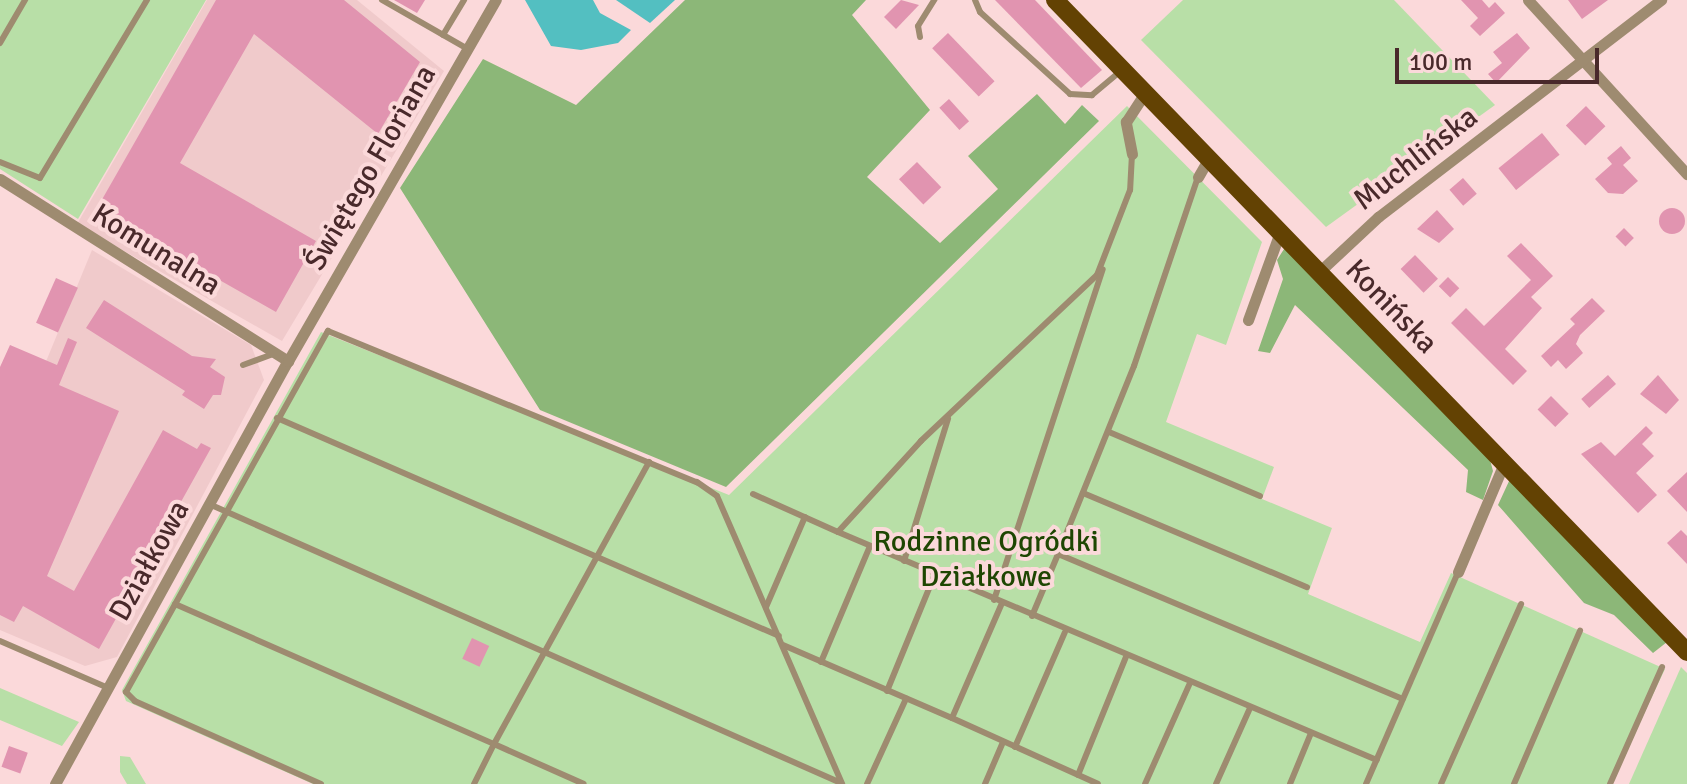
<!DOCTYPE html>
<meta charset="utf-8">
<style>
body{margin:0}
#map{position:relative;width:1687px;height:784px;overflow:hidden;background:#fbd9da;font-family:Signika,sans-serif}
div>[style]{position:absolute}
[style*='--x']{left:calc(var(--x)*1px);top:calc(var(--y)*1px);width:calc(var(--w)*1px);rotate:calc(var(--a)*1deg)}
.built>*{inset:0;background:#f0cacb}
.green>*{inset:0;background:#b8dfa7}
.forest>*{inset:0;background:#8cb778}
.water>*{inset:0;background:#53bfc1}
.building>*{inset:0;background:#e194b0;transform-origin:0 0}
.round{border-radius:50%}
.service>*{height:6px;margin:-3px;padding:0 3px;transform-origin:3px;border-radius:3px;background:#9e8b70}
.minor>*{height:11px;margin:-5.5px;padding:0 5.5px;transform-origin:5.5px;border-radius:5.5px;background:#9e8b70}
.primary>*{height:18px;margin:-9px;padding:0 9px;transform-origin:9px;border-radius:9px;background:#634203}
span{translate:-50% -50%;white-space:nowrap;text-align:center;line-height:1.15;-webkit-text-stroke:8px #fbd9da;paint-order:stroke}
.street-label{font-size:30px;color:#49292b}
.park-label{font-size:30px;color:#1e4602}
.scale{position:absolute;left:1395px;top:48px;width:204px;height:36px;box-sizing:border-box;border:4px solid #49292b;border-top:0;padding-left:10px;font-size:24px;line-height:28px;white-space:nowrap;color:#49292b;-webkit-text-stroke:6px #fbd9da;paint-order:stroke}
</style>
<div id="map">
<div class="built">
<div style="clip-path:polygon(207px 0,357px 0,444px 71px,282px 341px,77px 224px)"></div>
<div style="clip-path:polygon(92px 250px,251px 345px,264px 380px,117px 657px,85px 666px,0 630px,0 473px)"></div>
</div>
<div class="green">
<div style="clip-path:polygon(0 0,206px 0,78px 219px,0 169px)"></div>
<div style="clip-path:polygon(1183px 0,1394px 0,1495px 105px,1326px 227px,1141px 40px)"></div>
<div style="clip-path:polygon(1127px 106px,1262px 242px,1226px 345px,1197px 334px,1166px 422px,1274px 467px,1262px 499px,1332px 528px,1308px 594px,1420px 642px,1451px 573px,1665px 669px,1611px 784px,313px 784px,126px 701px,122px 690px,321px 332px,729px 495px)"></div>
<div style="clip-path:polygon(1681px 667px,1687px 673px,1687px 784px,1629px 784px)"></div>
<div style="clip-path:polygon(0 688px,79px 722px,62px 746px,0 720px)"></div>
<div style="clip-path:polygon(120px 756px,130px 757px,146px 784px,127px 784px,120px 772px)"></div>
</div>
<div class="forest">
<div style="clip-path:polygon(685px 0,866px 0,852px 15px,930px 110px,867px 177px,940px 243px,998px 189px,968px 156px,1037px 94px,1065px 124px,1082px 105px,1099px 121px,726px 487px,540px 410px,400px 188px,483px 59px,576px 105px)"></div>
<div style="clip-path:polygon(1286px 246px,1489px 456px,1493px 471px,1483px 500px,1466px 492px,1468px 470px,1295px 305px,1270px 353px,1258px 351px,1283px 279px,1277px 260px)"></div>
<div style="clip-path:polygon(1510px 479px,1667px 642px,1653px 653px,1614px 615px,1584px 603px,1498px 505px)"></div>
</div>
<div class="water">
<div style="clip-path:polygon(525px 0,593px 0,600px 13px,631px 30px,618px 43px,581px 50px,551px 46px)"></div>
<div style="clip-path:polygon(616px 0,675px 0,650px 23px)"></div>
</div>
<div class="building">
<div style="clip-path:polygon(216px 0,344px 0,420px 62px,378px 134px,254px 34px,180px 163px,316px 241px,276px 312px,96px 210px)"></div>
<div style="clip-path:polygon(394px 0,425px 0,417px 13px)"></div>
<div style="clip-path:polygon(901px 0,919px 5px,896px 29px,884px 17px)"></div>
<div style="clip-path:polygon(995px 0,1035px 0,1102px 70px,1081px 88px)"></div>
<div style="clip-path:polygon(1461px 0,1482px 0,1489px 8px,1495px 2px,1505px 13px,1480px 36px,1470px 26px,1478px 18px)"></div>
<div style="clip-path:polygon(1568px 0,1608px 0,1582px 19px)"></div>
<div style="left:948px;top:33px;width:67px;height:22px;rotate:46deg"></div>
<div style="clip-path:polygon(1517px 33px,1530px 48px,1496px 83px,1488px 74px,1502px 63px,1493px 52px)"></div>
<div style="left:949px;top:99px;width:30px;height:13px;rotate:48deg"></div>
<div style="left:1586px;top:106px;width:28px;height:28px;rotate:46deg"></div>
<div style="left:1542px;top:133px;width:28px;height:56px;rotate:51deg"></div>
<div style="clip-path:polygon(1621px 146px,1631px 158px,1623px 165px,1638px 181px,1623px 194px,1608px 193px,1595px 179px,1612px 164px,1607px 158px)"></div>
<div style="left:917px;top:162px;width:35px;height:25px;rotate:46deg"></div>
<div style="left:1463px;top:178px;width:21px;height:18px;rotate:49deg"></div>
<div class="round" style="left:1659px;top:208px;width:26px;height:26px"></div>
<div style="clip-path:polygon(1437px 210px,1454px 229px,1439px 243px,1417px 229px)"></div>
<div style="left:1624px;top:228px;width:14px;height:12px;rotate:45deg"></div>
<div style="clip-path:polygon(1521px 243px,1553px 276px,1531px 297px,1542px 308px,1505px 349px,1527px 371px,1513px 385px,1451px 323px,1466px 308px,1484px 326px,1531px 280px,1507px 256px)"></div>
<div style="left:1415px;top:255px;width:33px;height:20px;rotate:46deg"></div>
<div style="left:1448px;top:277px;width:16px;height:13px;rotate:45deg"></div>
<div style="left:56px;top:278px;width:24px;height:49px;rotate:24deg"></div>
<div style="clip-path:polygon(1592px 298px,1605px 311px,1580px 335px,1576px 344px,1583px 353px,1566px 369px,1558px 360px,1551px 367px,1541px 356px,1575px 324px,1570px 319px)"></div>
<div style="clip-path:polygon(104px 300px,192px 356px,216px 359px,210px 367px,225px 377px,221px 395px,213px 395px,204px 409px,182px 395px,185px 391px,86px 328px)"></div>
<div style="clip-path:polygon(68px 338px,77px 342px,59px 385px,119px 411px,47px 576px,74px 591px,163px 430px,197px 449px,201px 443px,211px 448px,99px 649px,23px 606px,14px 622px,0 615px,0 367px,10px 345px,57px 365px)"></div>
<div style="left:1608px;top:375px;width:12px;height:36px;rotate:48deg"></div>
<div style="clip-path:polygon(1658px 375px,1679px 400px,1666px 414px,1640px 394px)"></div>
<div style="left:1551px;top:396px;width:25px;height:19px;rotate:45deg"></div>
<div style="clip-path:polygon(1646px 426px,1653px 433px,1642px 444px,1654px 456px,1636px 473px,1657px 495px,1638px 513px,1581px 454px,1601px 442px,1615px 456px)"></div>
<div style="clip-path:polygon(1687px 472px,1687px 512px,1667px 491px)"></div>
<div style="clip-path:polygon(1681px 530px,1687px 536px,1687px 564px,1667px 543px)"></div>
<div style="left:472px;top:638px;width:19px;height:23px;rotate:25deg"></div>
<div style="left:9px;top:746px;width:20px;height:22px;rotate:20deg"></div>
</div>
<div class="service">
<div style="--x:382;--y:0;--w:99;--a:29.7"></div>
<div style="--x:975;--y:0;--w:13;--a:67"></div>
<div style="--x:980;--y:12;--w:122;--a:42.3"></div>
<div style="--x:1070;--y:94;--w:22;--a:3"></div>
<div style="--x:1092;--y:95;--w:39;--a:-40"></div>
<div style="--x:443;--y:35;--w:41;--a:-59"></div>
<div style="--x:920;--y:37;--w:11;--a:-100"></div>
<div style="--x:918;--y:26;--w:31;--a:-58"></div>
<div style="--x:0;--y:43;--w:50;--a:-59.8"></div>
<div style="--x:1132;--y:154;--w:36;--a:93"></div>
<div style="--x:1130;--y:190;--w:91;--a:111.2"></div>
<div style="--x:1097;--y:275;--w:242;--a:136.7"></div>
<div style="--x:921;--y:441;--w:123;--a:132.4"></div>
<div style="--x:838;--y:532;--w:585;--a:22.93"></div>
<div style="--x:0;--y:162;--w:43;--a:21.8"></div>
<div style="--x:40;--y:178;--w:208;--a:-59"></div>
<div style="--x:243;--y:365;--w:35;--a:-20"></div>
<div style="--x:277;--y:418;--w:547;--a:23.47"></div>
<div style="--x:1109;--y:432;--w:164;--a:23"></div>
<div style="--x:1083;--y:493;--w:243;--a:22.8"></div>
<div style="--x:753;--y:494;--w:93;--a:24.1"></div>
<div style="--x:209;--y:504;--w:691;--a:23.82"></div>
<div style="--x:1058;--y:554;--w:203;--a:-68"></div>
<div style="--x:1134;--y:366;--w:200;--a:-71.3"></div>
<div style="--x:904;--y:561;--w:149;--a:-72.8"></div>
<div style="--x:994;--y:600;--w:348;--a:-71.8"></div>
<div style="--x:1002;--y:603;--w:125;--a:113.5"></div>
<div style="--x:952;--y:718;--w:160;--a:24.3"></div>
<div style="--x:175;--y:604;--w:348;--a:23.7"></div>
<div style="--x:494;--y:744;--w:322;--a:-61.2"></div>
<div style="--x:766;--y:607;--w:98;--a:-66.6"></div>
<div style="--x:1032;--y:616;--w:67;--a:-67.2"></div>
<div style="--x:1058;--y:554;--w:374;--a:22.8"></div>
<div style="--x:0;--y:641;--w:118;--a:23.5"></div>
<div style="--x:783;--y:645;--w:184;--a:23.4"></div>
<div style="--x:821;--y:662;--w:126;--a:-67.1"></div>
<div style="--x:887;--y:691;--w:126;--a:-67.7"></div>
<div style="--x:1015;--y:747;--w:125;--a:-66.5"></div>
<div style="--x:1078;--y:775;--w:127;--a:-67.9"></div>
<div style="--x:321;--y:784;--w:204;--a:-156"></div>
<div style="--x:135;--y:701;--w:13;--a:-135"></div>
<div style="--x:126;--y:692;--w:414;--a:-60.8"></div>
<div style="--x:328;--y:331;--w:399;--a:22.3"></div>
<div style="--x:697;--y:482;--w:24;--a:35"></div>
<div style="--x:717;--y:496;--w:314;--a:66.5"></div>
<div style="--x:474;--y:784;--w:45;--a:-63.4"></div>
<div style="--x:494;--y:744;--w:98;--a:24"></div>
<div style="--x:867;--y:784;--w:94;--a:-65.4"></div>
<div style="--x:985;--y:784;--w:46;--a:-66.8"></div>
<div style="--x:1145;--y:784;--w:111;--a:-66"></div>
<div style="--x:1216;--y:784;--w:83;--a:-65.9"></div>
<div style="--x:1290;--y:784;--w:55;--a:-67.6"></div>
<div style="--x:1366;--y:784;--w:231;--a:-66.5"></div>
<div style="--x:1441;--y:784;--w:197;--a:-66"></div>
<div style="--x:1514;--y:784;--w:167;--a:-66.7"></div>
<div style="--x:1610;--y:784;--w:128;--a:-66"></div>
</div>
<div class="minor">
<div style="--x:1528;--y:0;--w:236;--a:47.6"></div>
<div style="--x:1132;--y:154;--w:33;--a:-101"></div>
<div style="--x:1126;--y:122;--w:35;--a:-57"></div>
<div style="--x:1198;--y:177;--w:22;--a:-60"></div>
<div style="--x:0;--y:179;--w:341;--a:32.3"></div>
<div style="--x:1319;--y:272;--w:81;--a:-43"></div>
<div style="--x:1378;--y:217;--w:357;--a:-37.5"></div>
<div style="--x:1248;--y:320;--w:94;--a:-70"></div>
<div style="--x:1458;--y:572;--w:118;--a:-67.1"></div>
<div style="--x:55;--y:784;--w:483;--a:-61.2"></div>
<div style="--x:288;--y:361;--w:417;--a:-60.1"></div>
</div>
<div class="primary">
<div style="--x:1055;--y:0;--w:908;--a:45.89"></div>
</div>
<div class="street-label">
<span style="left:1416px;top:159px;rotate:-38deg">Muchlińska</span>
<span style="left:371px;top:168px;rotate:-60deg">Świętego Floriana</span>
<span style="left:156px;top:250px;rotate:32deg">Komunalna</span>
<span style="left:1391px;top:307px;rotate:46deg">Konińska</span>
<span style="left:150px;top:561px;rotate:-61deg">Działkowa</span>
</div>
<div class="park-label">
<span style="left:986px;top:559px">Rodzinne Ogródki<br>Działkowe</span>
</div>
<div class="scale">100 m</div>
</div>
